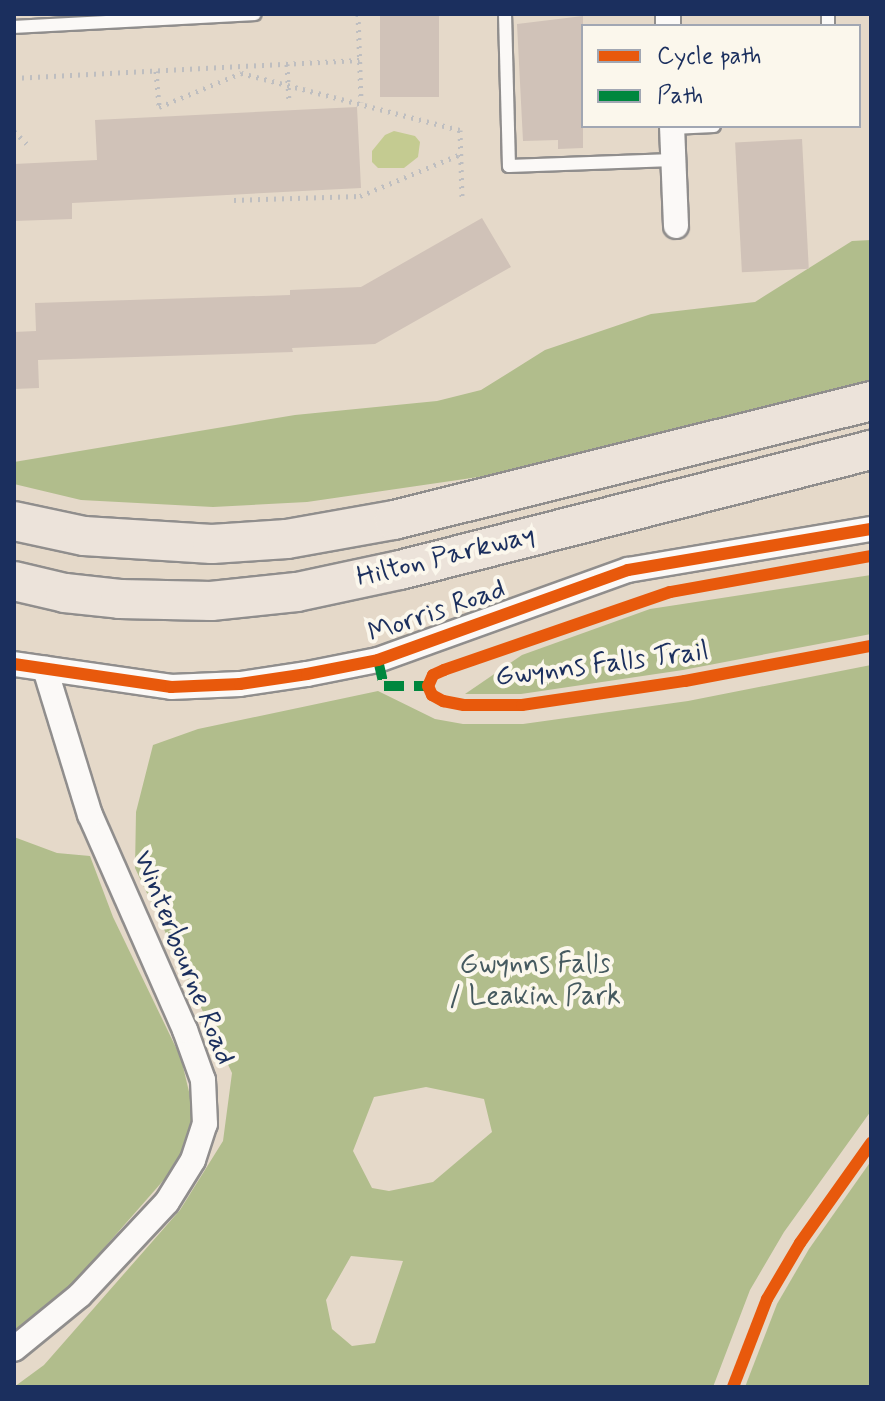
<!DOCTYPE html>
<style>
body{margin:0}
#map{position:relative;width:885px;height:1401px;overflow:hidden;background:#e5d9c9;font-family:Mynerve,sans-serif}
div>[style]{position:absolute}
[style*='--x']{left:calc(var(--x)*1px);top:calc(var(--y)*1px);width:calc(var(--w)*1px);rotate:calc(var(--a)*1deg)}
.green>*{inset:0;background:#c4cb91}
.forest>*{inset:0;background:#b1bd8c}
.building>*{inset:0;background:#d0c2b8;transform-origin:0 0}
.path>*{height:5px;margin-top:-2.5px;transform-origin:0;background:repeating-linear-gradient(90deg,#bebec0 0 2px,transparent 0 8px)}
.roads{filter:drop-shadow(2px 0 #908e8d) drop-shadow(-2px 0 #908e8d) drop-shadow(0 2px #908e8d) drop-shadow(0 -2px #908e8d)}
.lane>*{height:12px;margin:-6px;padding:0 6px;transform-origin:6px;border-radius:6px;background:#fbf9f7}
.street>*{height:24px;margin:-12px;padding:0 12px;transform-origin:12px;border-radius:12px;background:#fbf9f7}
.primary>*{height:38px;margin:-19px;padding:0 19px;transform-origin:19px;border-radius:19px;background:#ece3da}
.quiet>*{height:10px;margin-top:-5px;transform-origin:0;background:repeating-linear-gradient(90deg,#00873e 0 20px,transparent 0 30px)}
.cycleway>*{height:12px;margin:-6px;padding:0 6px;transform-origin:6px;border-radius:6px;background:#e8590c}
span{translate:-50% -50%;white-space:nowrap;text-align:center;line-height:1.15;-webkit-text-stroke:8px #fbf7ec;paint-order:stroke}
.street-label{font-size:28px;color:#1b2f5e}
.park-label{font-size:28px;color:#465a60}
.frame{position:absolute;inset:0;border:16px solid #1b2f5e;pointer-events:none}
.legend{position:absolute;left:581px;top:24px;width:280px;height:104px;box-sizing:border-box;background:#fbf7ec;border:2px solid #a1a7b3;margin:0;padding:10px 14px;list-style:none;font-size:24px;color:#1b2f5e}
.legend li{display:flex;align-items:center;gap:16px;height:40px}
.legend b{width:40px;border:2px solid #a1a7b3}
</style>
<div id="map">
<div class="green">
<div style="clip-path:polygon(394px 131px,415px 136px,420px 142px,418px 157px,404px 168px,378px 168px,372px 162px,372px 151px,385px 135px)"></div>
</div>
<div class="forest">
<div style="clip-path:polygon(871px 240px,871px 382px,499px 474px,307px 502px,213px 507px,81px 500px,14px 484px,14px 462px,295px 415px,437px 401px,481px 390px,545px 350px,651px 314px,755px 302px,852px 241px)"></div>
<div style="clip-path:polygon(871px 575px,871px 634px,683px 670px,521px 694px,465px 694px,522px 655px,650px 609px)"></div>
<div style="clip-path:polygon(evenodd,871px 665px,871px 1111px,784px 1232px,750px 1290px,713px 1387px,14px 1387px,44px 1365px,180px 1210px,223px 1141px,232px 1073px,135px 868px,136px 812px,153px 745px,198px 729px,378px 691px,435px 719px,463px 724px,523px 724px,688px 701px,871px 665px,426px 1087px,484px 1099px,492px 1132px,433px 1182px,389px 1191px,372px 1188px,353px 1151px,374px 1097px,426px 1087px,871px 665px,351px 1256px,403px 1261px,375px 1343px,352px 1346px,332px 1329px,326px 1300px,351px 1256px)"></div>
<div style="clip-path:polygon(14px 837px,57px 853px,90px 856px,113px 917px,181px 1058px,194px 1113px,182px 1152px,169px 1174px,55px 1304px,14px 1336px)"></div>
<div style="clip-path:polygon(871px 1161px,871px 1387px,745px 1387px,777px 1304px,809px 1249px)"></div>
</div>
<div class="building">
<div style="left:380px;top:14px;width:59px;height:83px"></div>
<div style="clip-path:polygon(583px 16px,583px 148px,558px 149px,558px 140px,523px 141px,517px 24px)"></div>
<div style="clip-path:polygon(357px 107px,361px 188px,72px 203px,72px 219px,14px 221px,14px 164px,97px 160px,95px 120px)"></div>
<div style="left:802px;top:139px;width:130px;height:67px;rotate:87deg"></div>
<div style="clip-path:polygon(482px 218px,511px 267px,375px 344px,292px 348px,293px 352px,38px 360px,39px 388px,14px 389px,14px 332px,36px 331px,35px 303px,290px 295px,290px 290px,361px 287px)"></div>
</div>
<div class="path">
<div style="--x:358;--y:14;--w:88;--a:88"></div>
<div style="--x:287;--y:64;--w:36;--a:87"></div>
<div style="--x:156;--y:71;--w:36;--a:85"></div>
<div style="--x:159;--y:107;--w:89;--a:-22.5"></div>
<div style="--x:241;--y:73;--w:226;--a:14.6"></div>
<div style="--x:460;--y:130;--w:67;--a:88.3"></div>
<div style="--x:14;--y:78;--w:346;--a:-3"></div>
<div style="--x:14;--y:131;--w:23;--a:45"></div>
<div style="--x:234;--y:200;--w:126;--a:-1.8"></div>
<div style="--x:360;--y:196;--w:109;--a:-22.6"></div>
</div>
<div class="roads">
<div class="lane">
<div style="--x:505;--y:14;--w:152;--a:88.5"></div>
<div style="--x:509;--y:166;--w:164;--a:-2.1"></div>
<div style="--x:828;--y:14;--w:12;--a:90"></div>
<div style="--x:14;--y:27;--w:241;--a:-3.1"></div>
<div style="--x:672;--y:128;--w:42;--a:-2.7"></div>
</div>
<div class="street">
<div style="--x:668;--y:14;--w:12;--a:90"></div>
<div style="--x:672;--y:126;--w:100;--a:87.7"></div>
<div style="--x:14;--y:664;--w:159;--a:8.3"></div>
<div style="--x:171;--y:687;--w:69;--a:-2.5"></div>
<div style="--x:240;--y:684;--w:68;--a:-8.5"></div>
<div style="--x:307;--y:674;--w:72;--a:-11.2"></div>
<div style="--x:378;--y:660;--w:266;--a:-19.8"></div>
<div style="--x:628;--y:570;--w:246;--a:-9.6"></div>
<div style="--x:14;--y:1349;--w:85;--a:-39.3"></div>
<div style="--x:80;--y:1295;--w:127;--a:-46.9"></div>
<div style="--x:167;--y:1202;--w:49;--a:-58.2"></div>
<div style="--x:193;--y:1160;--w:38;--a:-72"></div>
<div style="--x:205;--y:1124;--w:44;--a:-92.6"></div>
<div style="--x:203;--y:1080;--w:53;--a:-109.8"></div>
<div style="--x:185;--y:1030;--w:235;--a:-113.8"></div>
<div style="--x:90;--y:815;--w:153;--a:-107.1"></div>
</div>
<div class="primary">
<div style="--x:14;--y:521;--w:72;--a:12.1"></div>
<div style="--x:84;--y:536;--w:128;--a:3.6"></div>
<div style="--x:212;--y:544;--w:75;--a:-3.8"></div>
<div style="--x:287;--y:539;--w:109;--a:-10.1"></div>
<div style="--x:394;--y:520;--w:492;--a:-14"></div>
<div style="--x:14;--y:581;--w:52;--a:13.2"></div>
<div style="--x:65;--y:593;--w:55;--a:6.2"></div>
<div style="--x:120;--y:599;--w:91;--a:1.3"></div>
<div style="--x:211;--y:601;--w:86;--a:-6"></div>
<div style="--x:297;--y:592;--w:105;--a:-12.1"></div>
<div style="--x:400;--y:570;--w:486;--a:-14.3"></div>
</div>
</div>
<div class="quiet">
<div style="--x:378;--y:660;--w:27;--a:77"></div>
<div style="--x:384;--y:686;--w:44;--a:0"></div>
</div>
<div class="cycleway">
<div style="--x:871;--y:556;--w:204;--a:169.8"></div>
<div style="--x:670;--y:592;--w:239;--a:161"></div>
<div style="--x:444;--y:670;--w:12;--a:156"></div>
<div style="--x:433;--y:675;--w:12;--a:114"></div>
<div style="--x:428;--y:686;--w:10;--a:66"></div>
<div style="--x:432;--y:695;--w:13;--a:29"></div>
<div style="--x:443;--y:701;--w:21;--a:11"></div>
<div style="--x:464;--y:705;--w:58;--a:0"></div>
<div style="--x:522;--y:705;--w:165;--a:-8.4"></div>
<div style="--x:685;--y:681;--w:189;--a:-10.7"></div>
<div style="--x:14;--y:664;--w:159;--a:8.3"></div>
<div style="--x:171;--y:687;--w:69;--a:-2.5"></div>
<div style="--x:240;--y:684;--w:68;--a:-8.5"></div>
<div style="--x:307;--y:674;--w:72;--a:-11.2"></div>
<div style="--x:378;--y:660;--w:266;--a:-19.8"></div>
<div style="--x:628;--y:570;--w:246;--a:-9.6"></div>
<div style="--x:733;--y:1387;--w:94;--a:-68.9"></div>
<div style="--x:767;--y:1299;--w:65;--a:-59.5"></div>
<div style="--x:800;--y:1243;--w:123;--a:-54.6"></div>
</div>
<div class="street-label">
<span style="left:446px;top:557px;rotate:-14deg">Hilton Parkway</span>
<span style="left:437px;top:612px;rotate:-19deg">Morris Road</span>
<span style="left:602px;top:665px;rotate:-7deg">Gwynns Falls Trail</span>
<span style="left:183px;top:958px;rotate:68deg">Winterbourne Road</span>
</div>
<div class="park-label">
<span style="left:535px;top:981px">Gwynns Falls<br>/ Leakin Park</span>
</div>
<div class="frame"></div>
<ul class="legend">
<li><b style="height:10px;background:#e8590c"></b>Cycle path</li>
<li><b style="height:10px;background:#00873e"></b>Path</li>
</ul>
</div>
